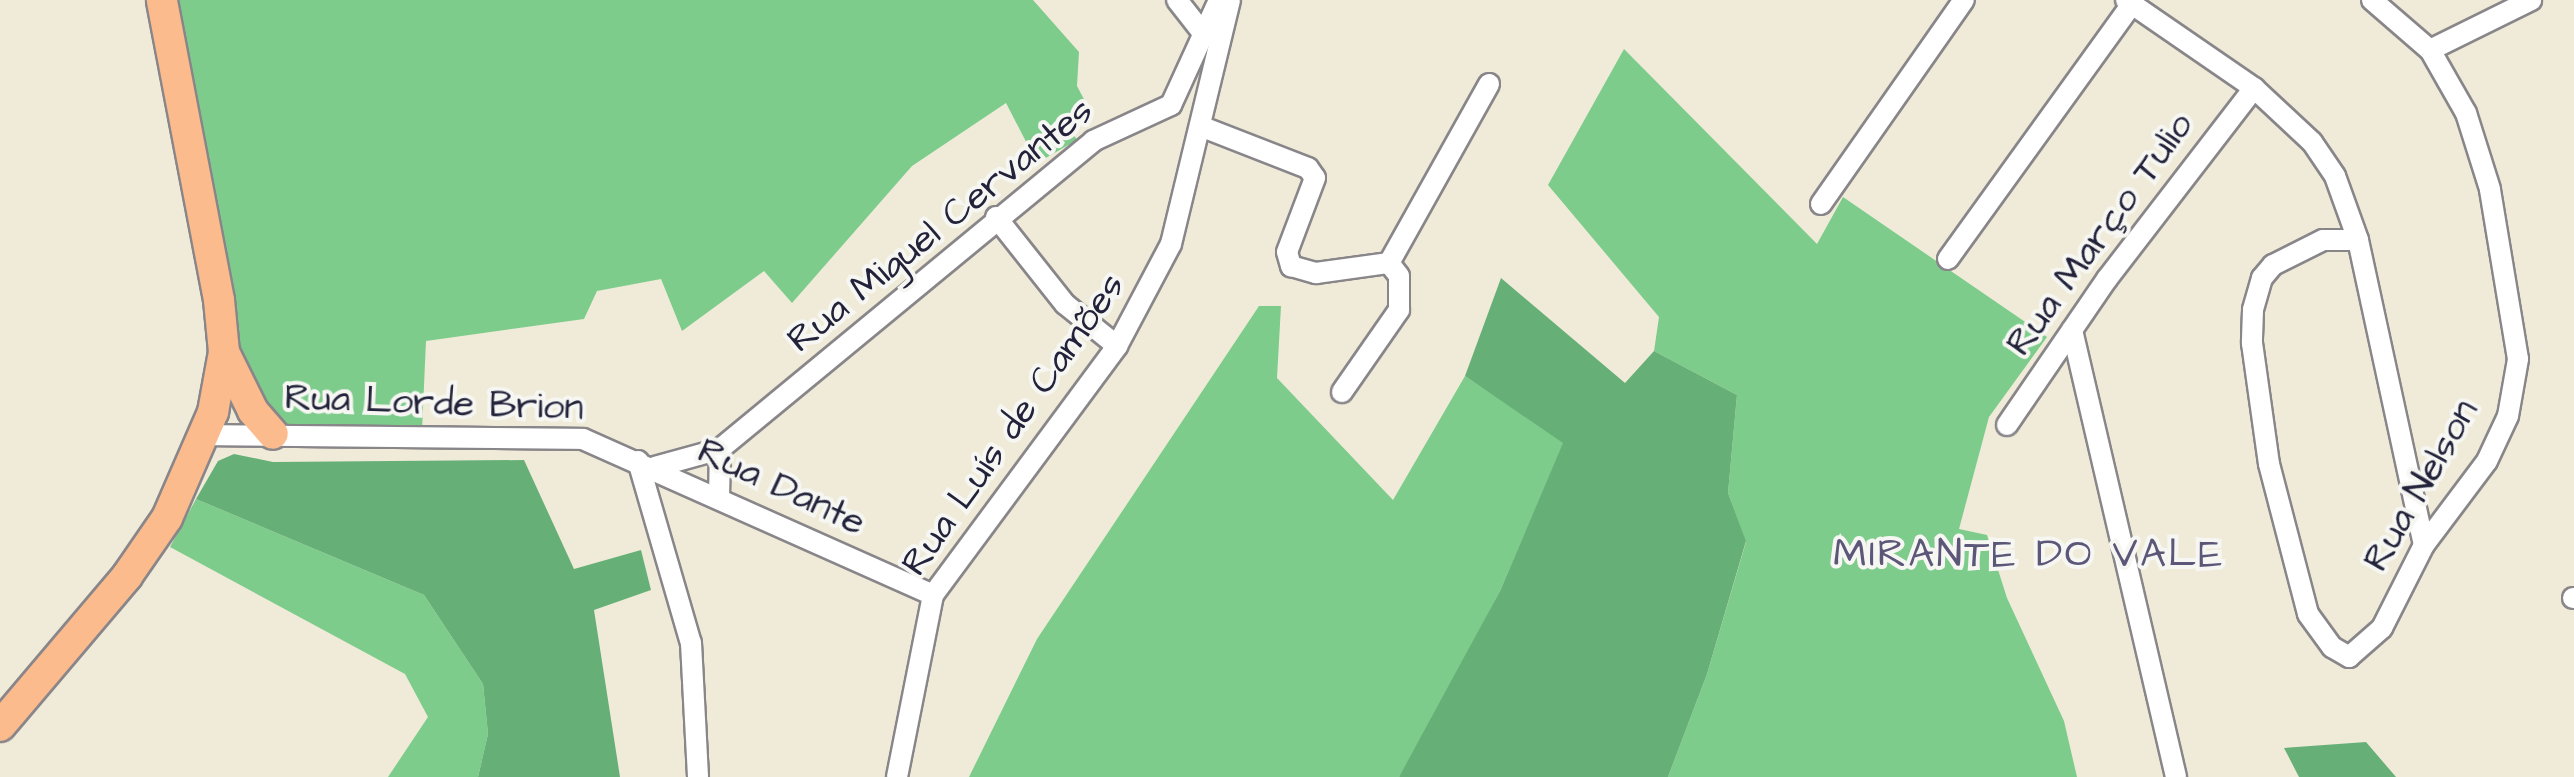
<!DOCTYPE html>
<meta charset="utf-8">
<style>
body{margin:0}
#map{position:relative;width:2574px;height:777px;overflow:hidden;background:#f0ebd8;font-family:"Architects Daughter",sans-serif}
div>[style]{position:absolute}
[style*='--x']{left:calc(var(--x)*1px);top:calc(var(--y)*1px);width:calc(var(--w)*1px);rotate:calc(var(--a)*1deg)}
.green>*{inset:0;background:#7dcc8c}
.forest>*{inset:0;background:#66b078}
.roads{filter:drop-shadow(2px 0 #89868a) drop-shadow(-2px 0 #89868a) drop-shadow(0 2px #89868a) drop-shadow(0 -2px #89868a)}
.minor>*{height:20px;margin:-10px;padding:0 10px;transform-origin:10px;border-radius:10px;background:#fff}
.highway>*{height:30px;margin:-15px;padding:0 15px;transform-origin:15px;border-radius:15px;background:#fbbb8d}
span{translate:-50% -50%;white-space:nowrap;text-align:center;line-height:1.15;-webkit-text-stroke:8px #f6f6f2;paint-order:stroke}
.street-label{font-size:38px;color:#22223b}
.neighbourhood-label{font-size:40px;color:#5c5679;letter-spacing:2.5px}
</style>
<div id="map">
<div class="green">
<div style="clip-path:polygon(172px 0,1033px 0,1079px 52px,1077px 86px,1087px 105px,1070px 129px,1077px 140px,1037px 163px,1006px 103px,912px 166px,792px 303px,764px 271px,682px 331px,661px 279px,597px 291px,584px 319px,426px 341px,422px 431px,285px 424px,250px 385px,239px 354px)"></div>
<div style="clip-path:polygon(1624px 49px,1817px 244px,1843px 197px,2047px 337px,1989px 417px,1959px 529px,1987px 535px,2007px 598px,2064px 721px,2077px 777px,1668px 777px,1707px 674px,1746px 542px,1728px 493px,1737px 395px,1654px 351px,1659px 317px,1548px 185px)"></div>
<div style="clip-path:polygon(1259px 306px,1281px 306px,1277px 378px,1393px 500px,1465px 376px,1564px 442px,1500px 591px,1422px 739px,1399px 777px,969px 777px,1037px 639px)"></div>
<div style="clip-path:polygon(196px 499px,424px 595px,483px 684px,488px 734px,478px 777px,388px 777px,428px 717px,405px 674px,170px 547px)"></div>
</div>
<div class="forest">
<div style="clip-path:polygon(1501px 278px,1625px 383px,1654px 351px,1737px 395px,1728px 493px,1746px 541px,1707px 674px,1668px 777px,1399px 777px,1500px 591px,1563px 443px,1465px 376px)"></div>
<div style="clip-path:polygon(234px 454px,273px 462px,524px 460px,574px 569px,641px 550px,651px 590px,594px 610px,620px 777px,478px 777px,488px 734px,483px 684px,424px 595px,196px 499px,218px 461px)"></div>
<div style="clip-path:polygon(2366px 742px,2396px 777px,2299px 777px,2284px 748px)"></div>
</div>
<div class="roads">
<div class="minor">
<div style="--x:1177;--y:0;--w:41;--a:52"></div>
<div style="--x:2126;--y:0;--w:155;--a:34.5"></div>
<div style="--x:2254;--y:88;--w:79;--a:43"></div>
<div style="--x:2312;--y:142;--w:41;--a:55.9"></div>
<div style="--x:2335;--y:176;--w:68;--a:70.2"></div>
<div style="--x:2358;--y:240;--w:312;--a:77.8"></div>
<div style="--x:2372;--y:0;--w:77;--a:40.8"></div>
<div style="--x:2430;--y:50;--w:113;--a:-26.3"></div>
<div style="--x:1200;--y:126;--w:116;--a:21.3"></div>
<div style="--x:1308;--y:168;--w:12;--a:55"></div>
<div style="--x:1315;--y:178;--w:79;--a:110.7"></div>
<div style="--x:1287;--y:252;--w:15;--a:74"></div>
<div style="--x:1291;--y:266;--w:26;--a:16"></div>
<div style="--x:1316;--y:273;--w:74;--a:-7.8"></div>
<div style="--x:1389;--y:263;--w:16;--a:52"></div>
<div style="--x:1399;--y:276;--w:34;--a:90"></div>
<div style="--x:1399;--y:310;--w:100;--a:124.8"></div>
<div style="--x:1821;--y:204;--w:249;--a:-55"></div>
<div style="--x:996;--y:217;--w:111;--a:51.6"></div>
<div style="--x:1065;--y:304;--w:67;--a:38.9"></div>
<div style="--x:2358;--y:240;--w:35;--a:180"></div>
<div style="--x:2323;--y:240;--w:56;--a:153.4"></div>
<div style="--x:2273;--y:265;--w:17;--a:130"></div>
<div style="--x:2262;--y:278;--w:33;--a:106"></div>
<div style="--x:2253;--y:310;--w:33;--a:92"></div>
<div style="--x:2252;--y:343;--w:122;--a:82"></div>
<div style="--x:2269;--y:464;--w:155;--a:75.4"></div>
<div style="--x:2308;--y:614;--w:41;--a:54"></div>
<div style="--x:2332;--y:647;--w:20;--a:30"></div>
<div style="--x:2349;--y:657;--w:44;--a:-41.3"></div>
<div style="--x:2382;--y:628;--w:93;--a:-63.2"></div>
<div style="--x:2424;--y:545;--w:105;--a:-53.1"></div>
<div style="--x:2487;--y:461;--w:50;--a:-65"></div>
<div style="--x:2508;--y:416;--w:58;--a:-80"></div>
<div style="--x:2518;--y:359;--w:172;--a:-99.4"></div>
<div style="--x:2490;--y:189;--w:80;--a:-107.5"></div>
<div style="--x:2466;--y:113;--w:73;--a:-119.7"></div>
<div style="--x:1948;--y:259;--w:313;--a:-54.2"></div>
<div style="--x:1389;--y:263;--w:205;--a:-60.8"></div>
<div style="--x:2072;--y:330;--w:459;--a:76.9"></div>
<div style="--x:2007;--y:425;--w:177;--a:-55.6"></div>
<div style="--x:2107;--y:279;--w:241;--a:-52.4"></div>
<div style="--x:207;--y:435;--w:376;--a:0.6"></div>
<div style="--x:583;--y:439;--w:383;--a:24"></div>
<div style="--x:638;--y:461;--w:190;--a:73.8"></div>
<div style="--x:691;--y:643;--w:134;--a:87"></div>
<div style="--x:655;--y:467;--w:67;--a:-15.5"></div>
<div style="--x:720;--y:449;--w:484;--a:-39.5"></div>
<div style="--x:1093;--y:141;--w:86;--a:-24.8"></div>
<div style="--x:1171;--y:105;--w:115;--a:-65.4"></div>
<div style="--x:719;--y:499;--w:50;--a:-88.9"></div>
<div style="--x:2573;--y:598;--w:1;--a:0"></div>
<div style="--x:897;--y:777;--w:186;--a:-78.8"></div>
<div style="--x:933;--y:595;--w:310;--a:-53.5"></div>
<div style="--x:1117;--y:346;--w:115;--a:-62.1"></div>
<div style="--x:1171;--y:244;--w:251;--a:-76.4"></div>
</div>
<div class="highway">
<div style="--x:224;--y:352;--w:66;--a:63.8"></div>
<div style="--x:253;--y:411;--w:30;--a:49"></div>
<div style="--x:0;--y:726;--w:197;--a:-49.7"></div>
<div style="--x:127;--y:576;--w:70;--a:-55.4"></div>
<div style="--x:167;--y:518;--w:116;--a:-66.5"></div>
<div style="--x:213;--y:412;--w:61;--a:-79.6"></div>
<div style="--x:224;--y:352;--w:52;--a:-95.5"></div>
<div style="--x:219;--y:300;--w:305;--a:-100.8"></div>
</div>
</div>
<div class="street-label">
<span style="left:941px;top:226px;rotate:-39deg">Rua Miguel Cervantes</span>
<span style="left:2101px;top:235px;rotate:-54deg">Rua Março Tulio</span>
<span style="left:434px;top:404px;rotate:2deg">Rua Lorde Brion</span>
<span style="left:1014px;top:425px;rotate:-55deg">Rua Luís de Camões</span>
<span style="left:2422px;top:486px;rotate:-60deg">Rua Nelson</span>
<span style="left:781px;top:488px;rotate:25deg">Rua Dante</span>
</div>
<div class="neighbourhood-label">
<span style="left:2029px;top:555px">MIRANTE DO VALE</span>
</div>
</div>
